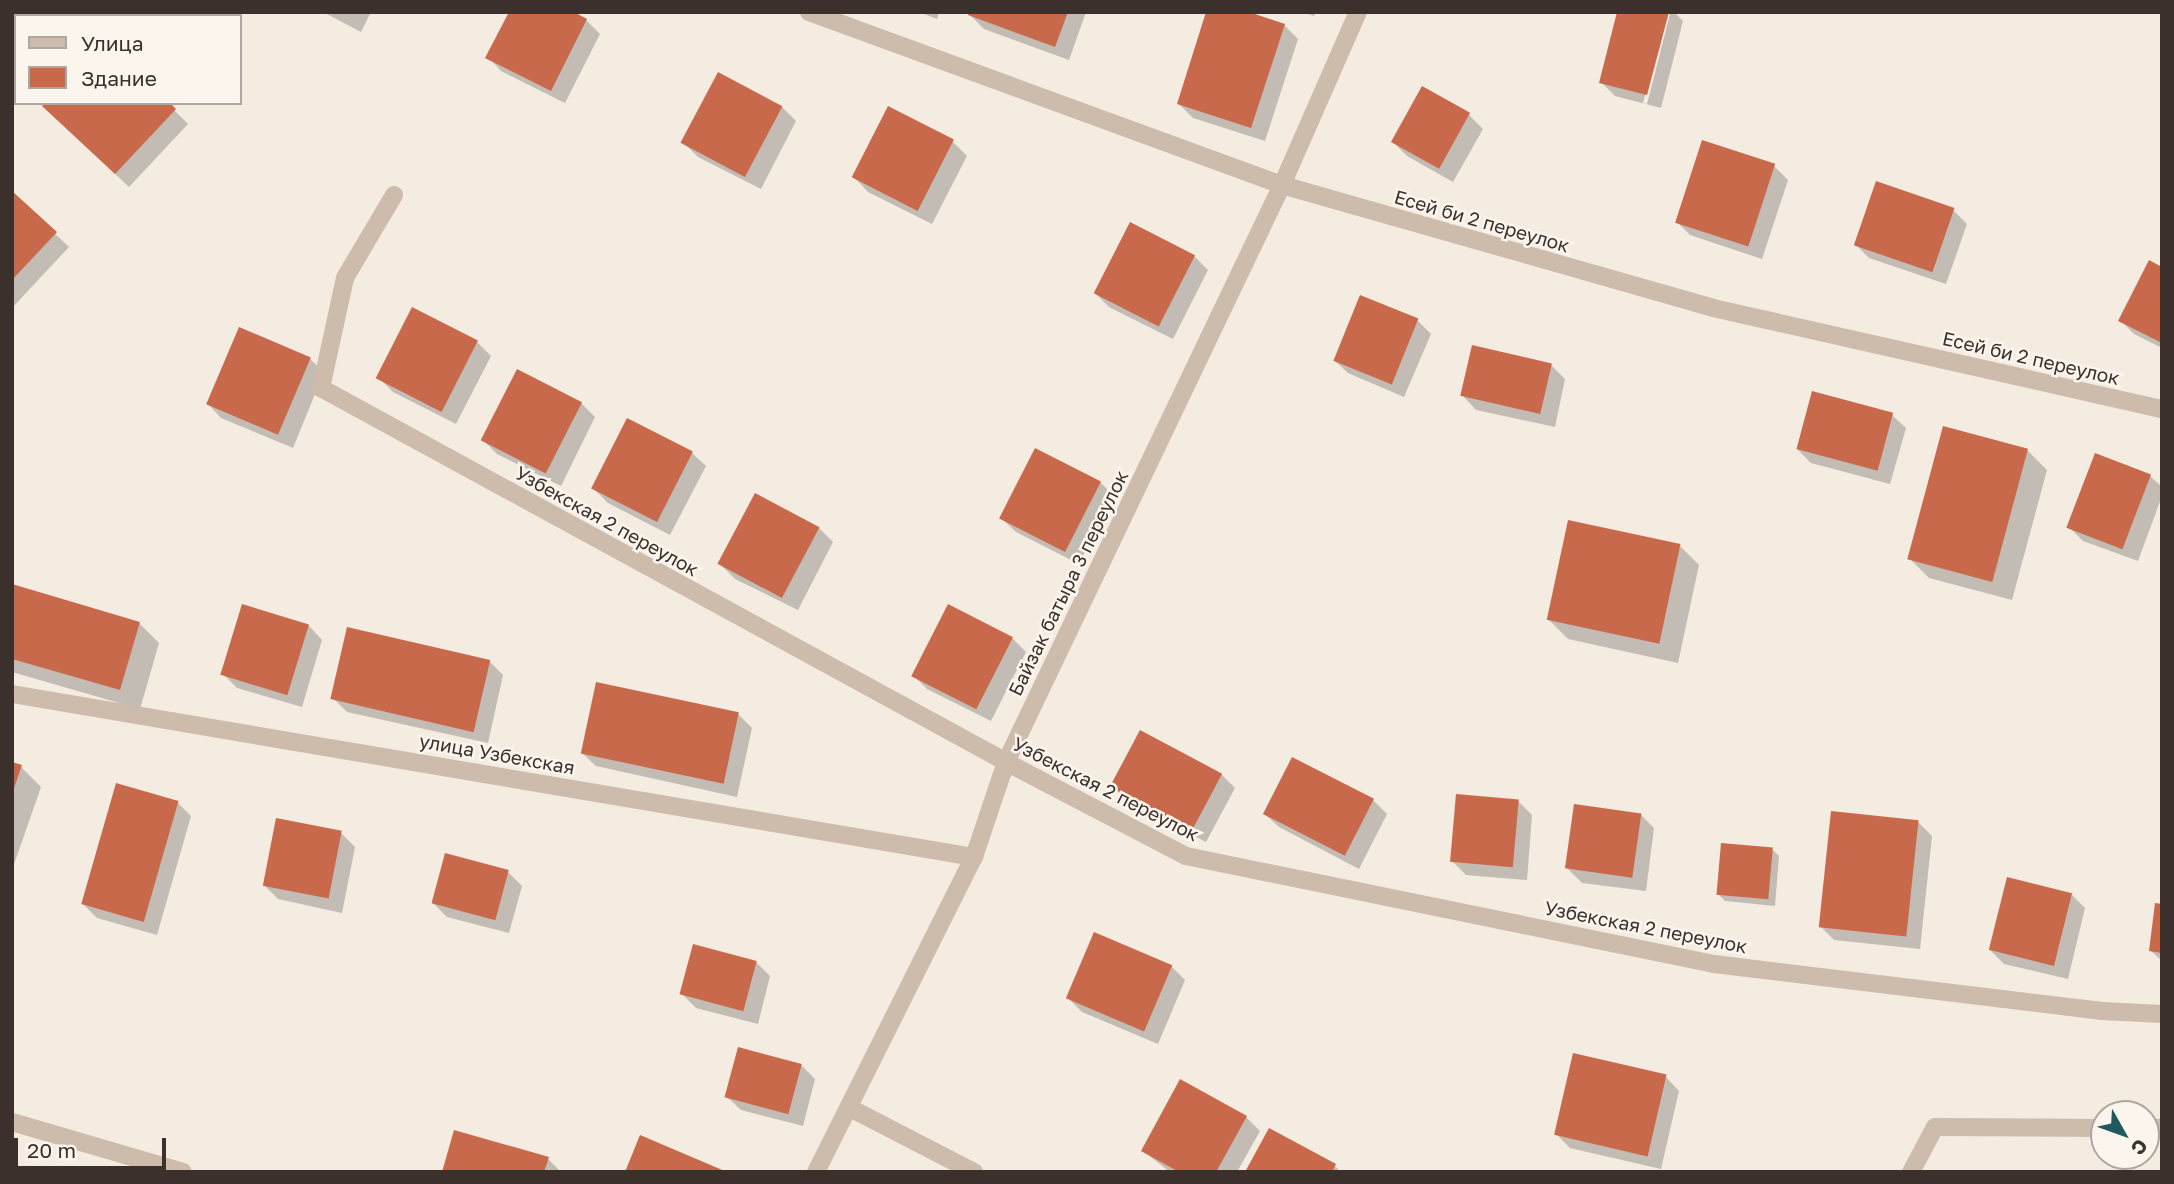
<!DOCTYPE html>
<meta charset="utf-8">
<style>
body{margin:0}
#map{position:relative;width:2174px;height:1184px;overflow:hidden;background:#f4ebe1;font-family:"Golos Text",sans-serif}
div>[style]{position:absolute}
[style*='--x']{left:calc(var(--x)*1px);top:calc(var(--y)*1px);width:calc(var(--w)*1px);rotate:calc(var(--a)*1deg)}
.shadow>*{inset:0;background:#0003}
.building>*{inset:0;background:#c8694b;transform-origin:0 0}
.minor>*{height:18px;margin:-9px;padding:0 9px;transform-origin:9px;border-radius:9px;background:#cdbbac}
span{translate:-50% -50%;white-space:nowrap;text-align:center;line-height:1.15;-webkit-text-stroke:5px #fbf5ee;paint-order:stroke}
.street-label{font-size:19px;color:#3b302b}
.frame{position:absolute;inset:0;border:14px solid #3b302b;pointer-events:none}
.legend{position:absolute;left:14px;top:14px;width:228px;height:91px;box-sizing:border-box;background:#fbf5ee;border:2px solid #aea6a0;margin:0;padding:9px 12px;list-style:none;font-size:21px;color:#3b302b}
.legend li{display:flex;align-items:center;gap:14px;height:35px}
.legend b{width:35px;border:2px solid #aea6a0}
.north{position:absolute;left:2090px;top:1100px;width:70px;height:70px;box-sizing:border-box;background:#fbf5ee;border:2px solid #aea6a0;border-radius:50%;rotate:130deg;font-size:19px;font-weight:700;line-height:28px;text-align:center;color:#3b302b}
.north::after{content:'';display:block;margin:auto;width:24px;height:32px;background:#1f5a5e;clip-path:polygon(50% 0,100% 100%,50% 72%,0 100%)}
.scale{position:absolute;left:14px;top:1138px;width:152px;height:32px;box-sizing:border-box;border:4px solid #3b302b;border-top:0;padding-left:9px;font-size:21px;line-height:24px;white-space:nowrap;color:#3b302b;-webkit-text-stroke:5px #fbf5ee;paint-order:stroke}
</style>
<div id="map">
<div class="shadow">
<div style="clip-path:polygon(12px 12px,23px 12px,16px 16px,15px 24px)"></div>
<div style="clip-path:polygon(323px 12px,371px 12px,361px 32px)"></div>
<div style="clip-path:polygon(919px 12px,939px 12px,937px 19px)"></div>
<div style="clip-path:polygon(971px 12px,1086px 12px,1069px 60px,984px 29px,970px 15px)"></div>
<div style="clip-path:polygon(1302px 12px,1315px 12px,1314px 16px)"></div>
<div style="clip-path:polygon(evenodd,1619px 12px,1674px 12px,1683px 21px,1661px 108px,1615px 96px,1601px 82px,1619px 12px,1666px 14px,1670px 14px,1647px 104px,1643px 103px,1666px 14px)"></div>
<div style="clip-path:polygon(586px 20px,600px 34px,565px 103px,501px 71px,488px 57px)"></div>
<div style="clip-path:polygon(1284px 25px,1298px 39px,1265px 141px,1193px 118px,1179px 104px)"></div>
<div style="clip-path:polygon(167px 103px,188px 124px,129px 187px,59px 120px)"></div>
<div style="clip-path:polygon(782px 107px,796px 121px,761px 189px,698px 157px,684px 143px)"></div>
<div style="clip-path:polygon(1469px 115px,1483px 129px,1453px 182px,1407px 156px,1393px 142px)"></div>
<div style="clip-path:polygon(953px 142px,967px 156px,932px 224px,868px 192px,855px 178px)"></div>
<div style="clip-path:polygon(1774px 166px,1788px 180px,1762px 259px,1690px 235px,1676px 221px)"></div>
<div style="clip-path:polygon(12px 193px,69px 247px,12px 308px)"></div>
<div style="clip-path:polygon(1953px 210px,1967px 224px,1946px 284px,1869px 258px,1855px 244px)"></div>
<div style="clip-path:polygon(1194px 256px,1208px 270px,1173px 339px,1109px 307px,1095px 293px)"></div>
<div style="clip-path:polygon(2162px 269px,2162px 348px,2134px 334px,2120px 320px)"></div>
<div style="clip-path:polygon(1417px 320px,1431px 334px,1404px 397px,1348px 373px,1334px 360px)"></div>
<div style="clip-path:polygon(477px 342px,491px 356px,456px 424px,393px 392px,379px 378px)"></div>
<div style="clip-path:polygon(310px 359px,324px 372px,293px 448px,221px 418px,208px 404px)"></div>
<div style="clip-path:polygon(1551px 365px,1565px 379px,1555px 427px,1476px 410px,1463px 396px)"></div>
<div style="clip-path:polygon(581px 403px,595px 417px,561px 486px,497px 454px,483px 440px)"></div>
<div style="clip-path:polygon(1892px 415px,1906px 428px,1890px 484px,1811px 463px,1797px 449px)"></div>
<div style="clip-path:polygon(2027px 450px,2047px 470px,2012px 600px,1929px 578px,1909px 558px)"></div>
<div style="clip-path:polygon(692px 453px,706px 466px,670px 535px,608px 503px,594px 489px)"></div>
<div style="clip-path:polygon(2150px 476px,2162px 487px,2162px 496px,2138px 561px,2083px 541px,2069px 527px)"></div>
<div style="clip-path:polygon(1100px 482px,1114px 496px,1079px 564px,1016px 532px,1002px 519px)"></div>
<div style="clip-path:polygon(819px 528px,833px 542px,798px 610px,735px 579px,721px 565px)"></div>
<div style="clip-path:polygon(1679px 545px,1699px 565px,1678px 663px,1568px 639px,1548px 619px)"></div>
<div style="clip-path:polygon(12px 586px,139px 623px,159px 643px,140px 709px,12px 672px)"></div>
<div style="clip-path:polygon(243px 606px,309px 626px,322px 640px,302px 707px,237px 688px,223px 674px)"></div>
<div style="clip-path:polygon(1012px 638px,1026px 652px,991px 721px,927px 689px,913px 675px)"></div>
<div style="clip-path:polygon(489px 661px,503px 675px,488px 743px,347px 712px,333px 698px)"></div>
<div style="clip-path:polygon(738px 714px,752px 728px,737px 797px,596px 766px,582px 753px)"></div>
<div style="clip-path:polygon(12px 764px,21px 767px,41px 787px,12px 870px)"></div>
<div style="clip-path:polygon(1221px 774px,1235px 788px,1206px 842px,1127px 801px,1113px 787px)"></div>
<div style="clip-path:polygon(1373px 800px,1387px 814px,1359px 869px,1279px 827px,1265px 814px)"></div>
<div style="clip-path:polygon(1518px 801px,1532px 815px,1527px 880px,1466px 875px,1452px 861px)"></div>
<div style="clip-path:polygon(177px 802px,191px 816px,157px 935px,97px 918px,83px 904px)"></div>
<div style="clip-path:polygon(1640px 814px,1654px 828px,1646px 891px,1582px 883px,1568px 869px)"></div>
<div style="clip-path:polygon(1918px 822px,1932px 836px,1920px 949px,1834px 940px,1820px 926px)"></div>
<div style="clip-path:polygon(341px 833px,355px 847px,342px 913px,278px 899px,264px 885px)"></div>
<div style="clip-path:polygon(1772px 849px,1779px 856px,1775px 906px,1725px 901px,1718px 894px)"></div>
<div style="clip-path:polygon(508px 872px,522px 886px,509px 933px,447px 917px,433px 903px)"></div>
<div style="clip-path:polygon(2071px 894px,2085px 908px,2068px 979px,2004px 964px,1990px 950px)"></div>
<div style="clip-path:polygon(2162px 906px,2162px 961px,2151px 951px)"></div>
<div style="clip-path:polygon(756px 962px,770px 976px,758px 1024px,696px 1008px,682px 994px)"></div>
<div style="clip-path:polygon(1171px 966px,1185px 980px,1158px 1044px,1082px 1012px,1068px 998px)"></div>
<div style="clip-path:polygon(1574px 1055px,1666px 1077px,1679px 1091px,1661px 1169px,1570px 1148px,1556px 1134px)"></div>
<div style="clip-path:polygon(801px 1065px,815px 1079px,803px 1126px,741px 1110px,727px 1097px)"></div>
<div style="clip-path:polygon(1246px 1117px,1260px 1131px,1237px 1172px,1170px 1172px,1143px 1151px)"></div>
<div style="clip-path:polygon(548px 1159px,561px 1172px,444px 1172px)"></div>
<div style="clip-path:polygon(1335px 1166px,1341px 1172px,1247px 1172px)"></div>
</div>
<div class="building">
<div style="clip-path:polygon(509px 12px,574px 12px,587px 19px,551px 91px,485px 58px)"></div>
<div style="clip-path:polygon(969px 12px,1068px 12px,1055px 47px,968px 15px)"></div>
<div style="clip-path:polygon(1206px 12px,1249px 12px,1285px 24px,1251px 128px,1177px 104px)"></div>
<div style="clip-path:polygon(1617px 12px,1669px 12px,1647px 95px,1599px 83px)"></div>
<div style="left:718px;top:72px;width:73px;height:80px;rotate:28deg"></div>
<div style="left:1422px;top:86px;width:55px;height:64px;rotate:29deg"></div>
<div style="clip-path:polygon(45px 103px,170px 103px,176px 109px,115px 174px,42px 106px)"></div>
<div style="left:888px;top:106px;width:74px;height:80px;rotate:27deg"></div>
<div style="left:1702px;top:140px;width:77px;height:87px;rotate:18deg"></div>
<div style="left:1876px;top:181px;width:83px;height:68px;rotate:19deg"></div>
<div style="clip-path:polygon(12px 191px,57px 232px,12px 280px)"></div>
<div style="left:1130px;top:222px;width:73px;height:80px;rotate:27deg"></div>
<div style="clip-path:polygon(2149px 260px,2162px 267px,2162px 343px,2118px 321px)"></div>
<div style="left:1360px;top:295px;width:63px;height:71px;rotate:22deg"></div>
<div style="left:412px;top:307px;width:74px;height:80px;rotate:27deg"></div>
<div style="left:239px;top:327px;width:78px;height:84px;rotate:23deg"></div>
<div style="left:1472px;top:345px;width:82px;height:52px;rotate:13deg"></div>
<div style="left:517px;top:369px;width:73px;height:80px;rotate:27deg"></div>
<div style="left:1812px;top:391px;width:84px;height:60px;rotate:15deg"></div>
<div style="left:627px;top:418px;width:74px;height:79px;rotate:27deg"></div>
<div style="left:1943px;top:426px;width:88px;height:138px;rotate:15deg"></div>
<div style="left:1035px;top:448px;width:74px;height:79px;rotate:27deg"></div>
<div style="left:2095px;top:453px;width:60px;height:80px;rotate:21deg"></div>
<div style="left:755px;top:493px;width:73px;height:80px;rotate:28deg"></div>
<div style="left:1568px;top:520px;width:115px;height:102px;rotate:12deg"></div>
<div style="clip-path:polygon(12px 584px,140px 622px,120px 690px,12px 659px)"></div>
<div style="left:242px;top:604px;width:70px;height:74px;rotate:17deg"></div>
<div style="left:948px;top:604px;width:73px;height:81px;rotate:27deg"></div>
<div style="left:347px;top:627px;width:147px;height:74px;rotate:13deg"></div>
<div style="left:596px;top:682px;width:146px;height:73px;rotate:12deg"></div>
<div style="left:1140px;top:730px;width:93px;height:64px;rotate:28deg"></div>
<div style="left:1292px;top:757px;width:92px;height:64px;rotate:27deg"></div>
<div style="clip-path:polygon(12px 762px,22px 765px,13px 791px,12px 791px)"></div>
<div style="left:116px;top:783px;width:65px;height:126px;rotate:16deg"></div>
<div style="left:1456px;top:794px;width:63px;height:68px;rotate:5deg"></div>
<div style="left:1574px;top:804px;width:68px;height:65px;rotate:8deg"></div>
<div style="left:1831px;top:811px;width:88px;height:117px;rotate:6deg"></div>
<div style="left:276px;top:818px;width:67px;height:69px;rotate:11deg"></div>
<div style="left:1721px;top:843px;width:52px;height:52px;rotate:5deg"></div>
<div style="left:445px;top:853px;width:66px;height:52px;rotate:15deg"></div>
<div style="left:2007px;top:877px;width:67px;height:75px;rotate:14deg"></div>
<div style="clip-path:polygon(2155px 903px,2162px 904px,2162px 953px,2149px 951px)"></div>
<div style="left:1094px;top:932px;width:85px;height:72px;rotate:23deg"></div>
<div style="left:693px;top:944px;width:66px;height:52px;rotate:15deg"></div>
<div style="left:738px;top:1047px;width:66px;height:52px;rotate:15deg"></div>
<div style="left:1573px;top:1053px;width:96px;height:84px;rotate:13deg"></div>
<div style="clip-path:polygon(1180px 1079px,1247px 1116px,1216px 1172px,1179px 1172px,1141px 1151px)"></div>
<div style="clip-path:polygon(1269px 1128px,1336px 1164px,1332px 1172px,1245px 1172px)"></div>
<div style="clip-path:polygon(454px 1130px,549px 1157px,544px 1172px,442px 1172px)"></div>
<div style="clip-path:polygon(640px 1135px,727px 1172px,625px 1172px)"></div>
</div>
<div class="minor">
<div style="--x:809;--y:12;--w:504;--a:20.09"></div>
<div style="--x:1282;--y:185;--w:448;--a:15.9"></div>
<div style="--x:1713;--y:308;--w:460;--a:12.7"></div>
<div style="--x:34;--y:16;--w:4;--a:-63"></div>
<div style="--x:12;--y:43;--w:6;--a:-45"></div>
<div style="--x:394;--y:195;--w:96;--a:120.6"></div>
<div style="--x:345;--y:278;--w:113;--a:102.3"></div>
<div style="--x:321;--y:388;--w:780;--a:28.63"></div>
<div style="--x:1006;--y:762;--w:203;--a:27.6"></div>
<div style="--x:1186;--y:856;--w:539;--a:11.56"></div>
<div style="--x:1714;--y:964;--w:391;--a:6.9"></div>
<div style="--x:2102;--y:1011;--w:60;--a:2.9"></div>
<div style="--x:12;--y:694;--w:976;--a:9.62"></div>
<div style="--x:850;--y:1108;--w:140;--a:27.3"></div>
<div style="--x:12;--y:1122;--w:178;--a:16.3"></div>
<div style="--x:2146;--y:1128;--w:16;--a:0"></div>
<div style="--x:816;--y:1172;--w:352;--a:-63.4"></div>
<div style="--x:974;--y:857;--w:100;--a:-71.4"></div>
<div style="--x:1006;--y:762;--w:640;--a:-64.44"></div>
<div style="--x:1282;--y:185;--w:189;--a:-66.3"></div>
<div style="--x:1911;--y:1172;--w:51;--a:-61.9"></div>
<div style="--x:1935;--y:1127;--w:169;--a:0.3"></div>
</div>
<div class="street-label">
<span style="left:1482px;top:221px;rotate:16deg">Есей би 2 переулок</span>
<span style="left:2031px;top:358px;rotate:13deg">Есей би 2 переулок</span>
<span style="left:607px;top:521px;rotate:29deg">Узбекская 2 переулок</span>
<span style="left:1068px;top:583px;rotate:-64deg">Байзак батыра 3 переулок</span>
<span style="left:497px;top:754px;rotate:10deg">улица Узбекская</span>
<span style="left:1106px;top:789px;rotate:27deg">Узбекская 2 переулок</span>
<span style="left:1646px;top:927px;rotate:11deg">Узбекская 2 переулок</span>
</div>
<div class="frame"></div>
<ul class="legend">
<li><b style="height:9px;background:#cdbbac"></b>Улица</li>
<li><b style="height:19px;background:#c8694b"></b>Здание</li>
</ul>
<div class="north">С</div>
<div class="scale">20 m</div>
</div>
